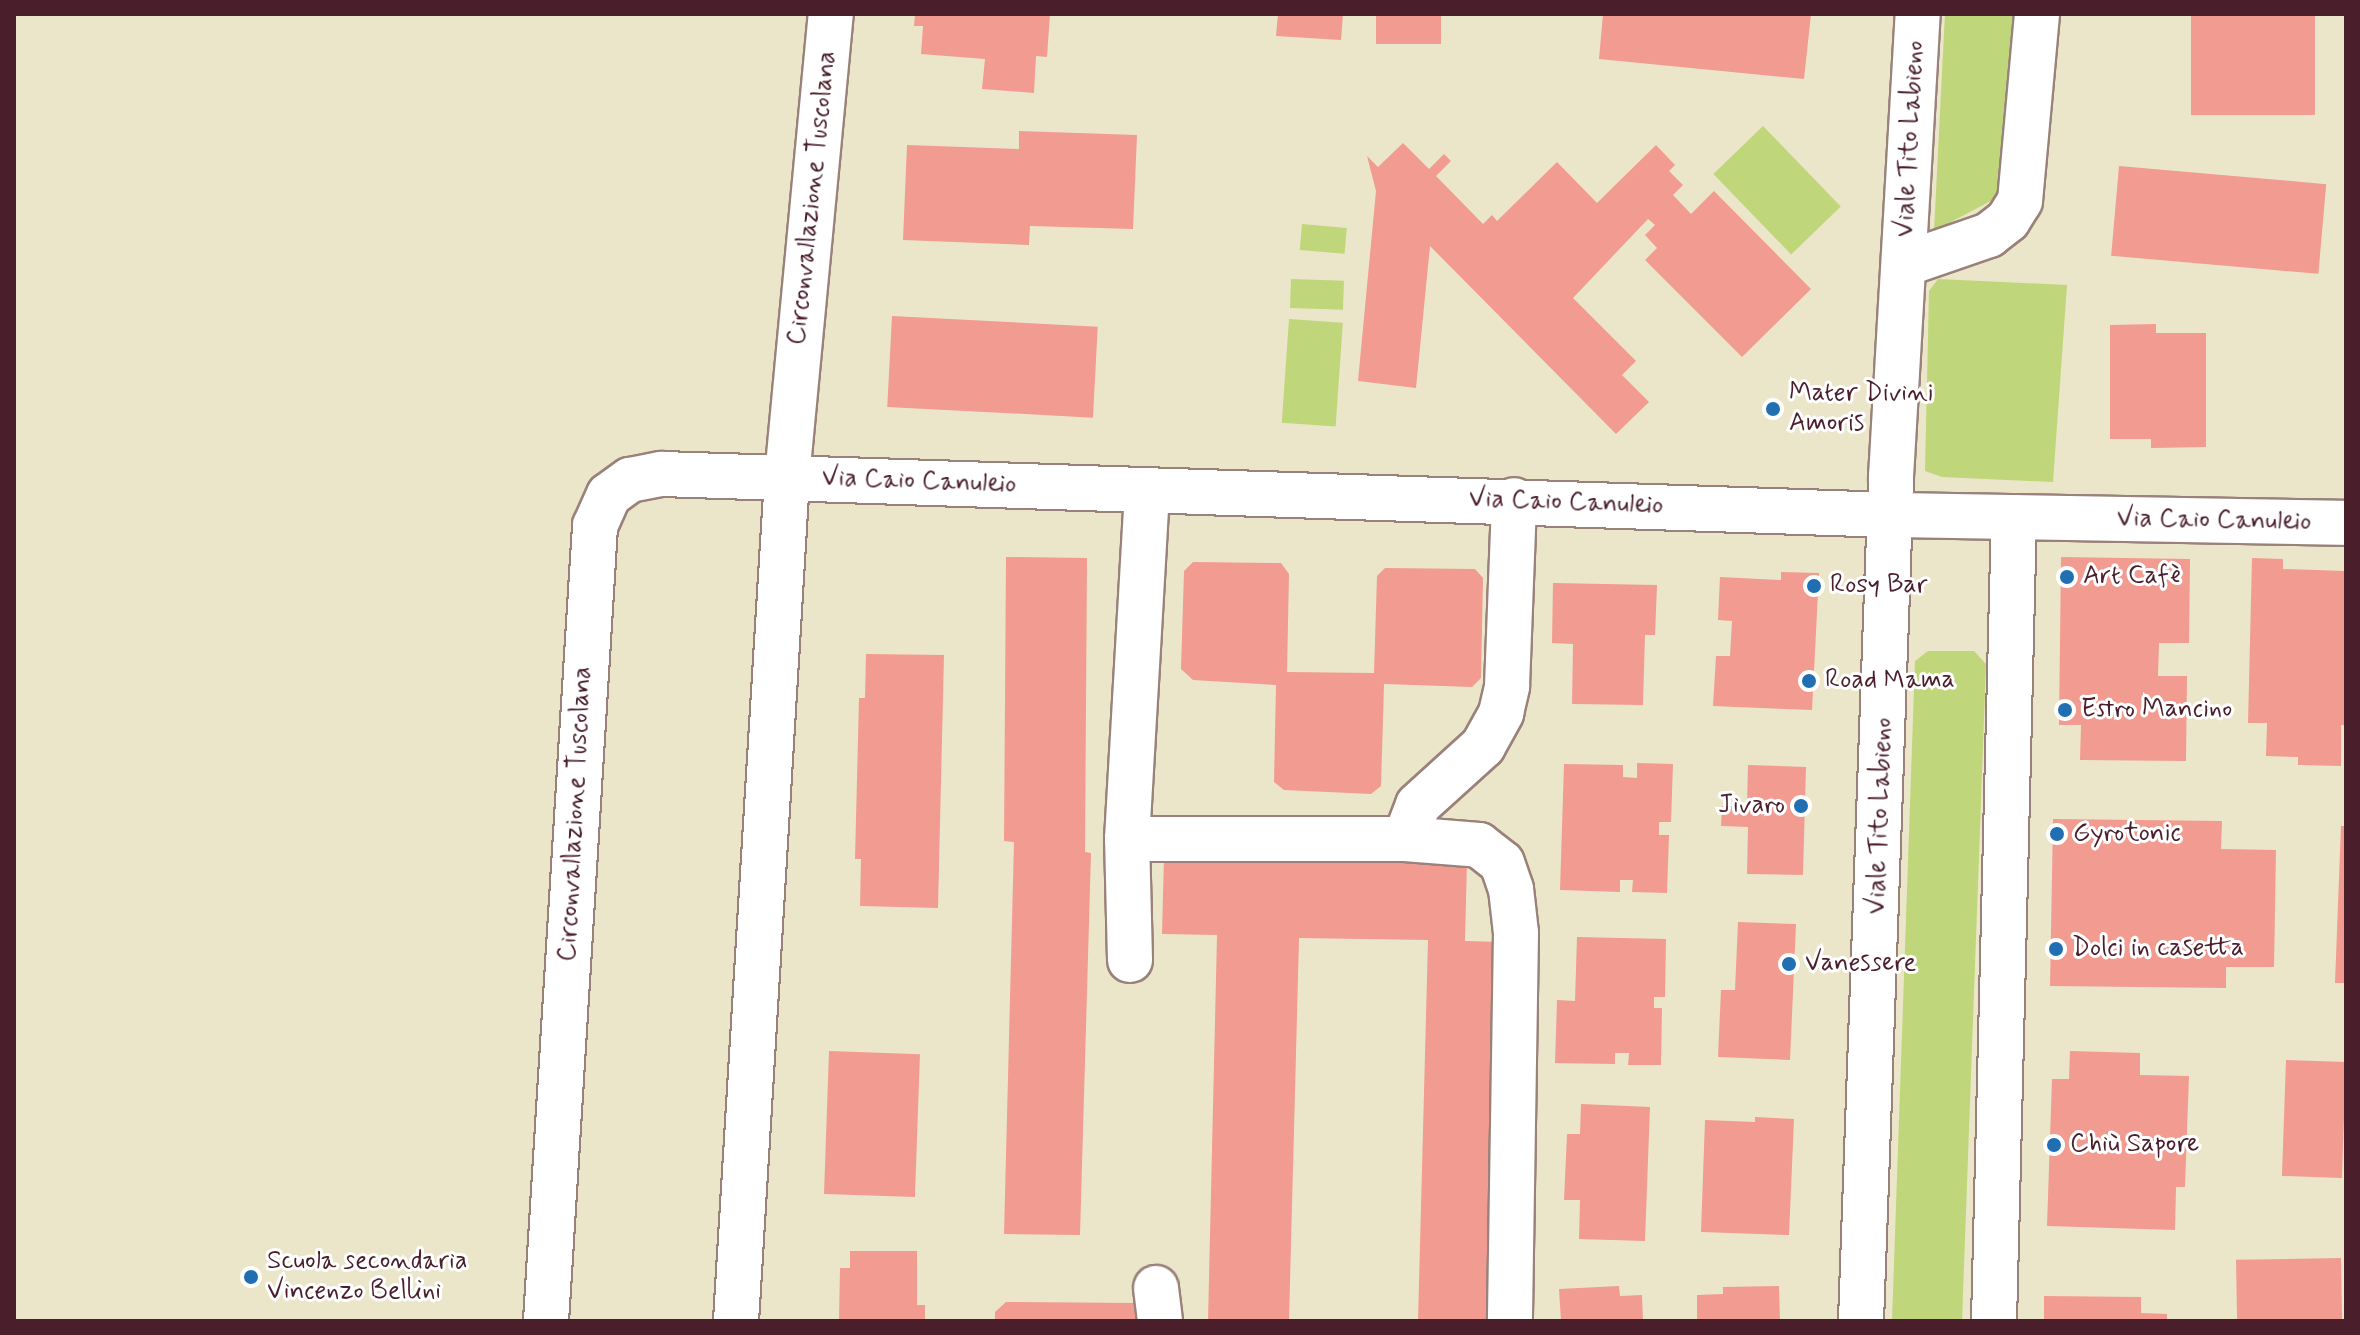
<!DOCTYPE html>
<meta charset="utf-8">
<style>
body{margin:0}
#map{position:relative;width:2360px;height:1335px;overflow:hidden;background:#ebe6c9;font-family:Mynerve,sans-serif}
div>[style]{position:absolute}
[style*='--x']{left:calc(var(--x)*1px);top:calc(var(--y)*1px);width:calc(var(--w)*1px);rotate:calc(var(--a)*1deg)}
.green>*{inset:0;background:#c0d67a;transform-origin:0 0}
.building>*{inset:0;background:#f29b90;transform-origin:0 0}
.roads{filter:drop-shadow(2px 0 #9a827a) drop-shadow(-2px 0 #9a827a) drop-shadow(0 2px #9a827a) drop-shadow(0 -2px #9a827a)}
.minor>*{height:44px;margin:-22px;padding:0 22px;transform-origin:22px;border-radius:22px;background:#fff}
.dots>*{width:22px;height:22px;translate:-50% -50%;box-sizing:border-box;border:4px solid #fff;border-radius:50%}
span{translate:-50% -50%;white-space:nowrap;text-align:center;line-height:1.15;-webkit-text-stroke:6px #fff;paint-order:stroke}
.street-label{font-size:26px;color:#4a1f2b}
.poi-label{font-size:26px;color:#4a1f2b}
.left{translate:0 -50%;text-align:left}
.right{translate:-100% -50%;text-align:right}
.frame{position:absolute;inset:0;border:16px solid #4a1f2b;pointer-events:none}
</style>
<div id="map">
<div class="green">
<div style="clip-path:polygon(1945px 14px,2017px 14px,2004px 194px,1934px 231px)"></div>
<div style="left:1763px;top:126px;width:112px;height:69px;rotate:46deg"></div>
<div style="left:1302px;top:224px;width:45px;height:26px;rotate:5deg"></div>
<div style="left:1291px;top:279px;width:53px;height:29px;rotate:2deg"></div>
<div style="clip-path:polygon(1938px 279px,2067px 285px,2053px 482px,1942px 477px,1925px 471px,1929px 291px)"></div>
<div style="left:1289px;top:319px;width:54px;height:104px;rotate:4deg"></div>
<div style="clip-path:polygon(1928px 651px,1974px 651px,1986px 664px,1962px 1321px,1892px 1321px,1915px 661px)"></div>
</div>
<div class="building">
<div style="clip-path:polygon(915px 14px,1050px 14px,1047px 57px,1036px 56px,1034px 93px,982px 89px,985px 59px,921px 54px,923px 26px,914px 26px)"></div>
<div style="clip-path:polygon(1278px 14px,1343px 14px,1341px 40px,1276px 36px)"></div>
<div style="left:1376px;top:14px;width:65px;height:30px"></div>
<div style="clip-path:polygon(1603px 14px,1811px 14px,1804px 79px,1599px 59px)"></div>
<div style="left:2191px;top:14px;width:124px;height:101px"></div>
<div style="clip-path:polygon(1019px 131px,1137px 135px,1133px 229px,1030px 226px,1029px 245px,903px 240px,907px 145px,1019px 149px)"></div>
<div style="clip-path:polygon(1403px 143px,1429px 169px,1444px 154px,1451px 161px,1436px 176px,1483px 224px,1492px 215px,1497px 221px,1557px 162px,1597px 203px,1656px 145px,1675px 165px,1669px 171px,1683px 185px,1673px 195px,1691px 214px,1714px 191px,1811px 289px,1742px 357px,1645px 260px,1657px 248px,1645px 235px,1655px 225px,1648px 219px,1573px 298px,1636px 361px,1622px 375px,1649px 402px,1616px 434px,1430px 246px,1416px 388px,1358px 381px,1376px 191px,1367px 156px,1378px 167px)"></div>
<div style="left:2119px;top:166px;width:208px;height:90px;rotate:5deg"></div>
<div style="left:892px;top:316px;width:206px;height:91px;rotate:3deg"></div>
<div style="clip-path:polygon(2156px 324px,2156px 333px,2206px 333px,2206px 447px,2151px 448px,2151px 439px,2110px 439px,2110px 325px)"></div>
<div style="clip-path:polygon(1006px 557px,1087px 558px,1085px 852px,1091px 853px,1080px 1235px,1004px 1234px,1014px 842px,1004px 841px)"></div>
<div style="clip-path:polygon(2061px 557px,2190px 559px,2189px 643px,2159px 643px,2158px 676px,2187px 676px,2186px 761px,2080px 760px,2081px 725px,2059px 725px)"></div>
<div style="clip-path:polygon(2252px 558px,2283px 559px,2283px 569px,2346px 571px,2346px 725px,2341px 725px,2341px 766px,2298px 765px,2298px 757px,2266px 756px,2267px 723px,2248px 723px)"></div>
<div style="clip-path:polygon(1193px 562px,1281px 563px,1289px 574px,1287px 672px,1374px 673px,1377px 576px,1385px 568px,1475px 569px,1483px 578px,1481px 678px,1472px 687px,1384px 684px,1381px 786px,1371px 794px,1284px 790px,1274px 782px,1276px 685px,1193px 680px,1181px 669px,1184px 571px)"></div>
<div style="clip-path:polygon(1781px 572px,1819px 573px,1812px 710px,1713px 706px,1716px 656px,1730px 656px,1732px 621px,1718px 620px,1720px 577px,1781px 580px)"></div>
<div style="clip-path:polygon(1553px 583px,1657px 585px,1655px 635px,1645px 635px,1643px 705px,1572px 704px,1573px 644px,1552px 643px)"></div>
<div style="clip-path:polygon(866px 654px,944px 655px,938px 908px,860px 906px,861px 859px,855px 859px,859px 698px,865px 698px)"></div>
<div style="clip-path:polygon(1637px 763px,1673px 764px,1671px 822px,1659px 822px,1659px 835px,1669px 835px,1667px 893px,1632px 892px,1633px 880px,1620px 880px,1620px 892px,1560px 890px,1564px 764px,1623px 765px,1623px 777px,1637px 778px)"></div>
<div style="clip-path:polygon(1748px 765px,1806px 767px,1803px 875px,1747px 874px,1748px 827px,1721px 826px,1722px 806px,1747px 806px)"></div>
<div style="clip-path:polygon(2053px 819px,2222px 821px,2221px 849px,2276px 850px,2274px 967px,2226px 967px,2226px 988px,2050px 986px)"></div>
<div style="clip-path:polygon(2341px 826px,2346px 826px,2346px 983px,2335px 983px)"></div>
<div style="clip-path:polygon(1164px 856px,1467px 862px,1465px 941px,1502px 942px,1493px 1321px,1418px 1321px,1428px 940px,1299px 938px,1289px 1321px,1208px 1321px,1217px 935px,1162px 934px)"></div>
<div style="clip-path:polygon(1738px 922px,1796px 924px,1790px 1060px,1718px 1057px,1721px 990px,1735px 990px)"></div>
<div style="clip-path:polygon(1577px 937px,1666px 939px,1665px 997px,1654px 997px,1654px 1008px,1662px 1008px,1661px 1065px,1628px 1065px,1629px 1053px,1615px 1053px,1615px 1064px,1555px 1063px,1557px 1000px,1575px 1001px)"></div>
<div style="left:829px;top:1051px;width:91px;height:143px;rotate:2deg"></div>
<div style="clip-path:polygon(2070px 1051px,2140px 1053px,2140px 1075px,2189px 1076px,2185px 1187px,2176px 1187px,2175px 1230px,2047px 1226px,2052px 1079px,2069px 1079px)"></div>
<div style="left:2286px;top:1060px;width:60px;height:116px;rotate:2deg"></div>
<div style="clip-path:polygon(1581px 1104px,1650px 1107px,1645px 1241px,1579px 1239px,1580px 1200px,1564px 1200px,1567px 1134px,1580px 1134px)"></div>
<div style="clip-path:polygon(1755px 1117px,1794px 1119px,1789px 1235px,1701px 1232px,1705px 1120px,1755px 1122px)"></div>
<div style="clip-path:polygon(850px 1251px,917px 1251px,917px 1305px,925px 1305px,925px 1321px,839px 1321px,840px 1268px,850px 1268px)"></div>
<div style="left:2341px;top:1258px;width:63px;height:105px;rotate:89deg"></div>
<div style="clip-path:polygon(1619px 1286px,1620px 1296px,1642px 1295px,1643px 1321px,1561px 1321px,1559px 1289px)"></div>
<div style="clip-path:polygon(1779px 1286px,1780px 1321px,1697px 1321px,1697px 1295px,1723px 1294px,1723px 1287px)"></div>
<div style="clip-path:polygon(2044px 1296px,2141px 1297px,2141px 1313px,2167px 1314px,2167px 1321px,2044px 1321px)"></div>
<div style="clip-path:polygon(1006px 1302px,1137px 1303px,1147px 1321px,995px 1321px,995px 1312px)"></div>
</div>
<div class="roads">
<div class="minor">
<div style="--x:1905;--y:264;--w:89;--a:-19"></div>
<div style="--x:1989;--y:235;--w:24;--a:-38"></div>
<div style="--x:2008;--y:220;--w:22;--a:-58"></div>
<div style="--x:2020;--y:201;--w:188;--a:-84.8"></div>
<div style="--x:1127;--y:839;--w:278;--a:0"></div>
<div style="--x:1405;--y:839;--w:36;--a:-69"></div>
<div style="--x:1418;--y:805;--w:88;--a:-42.2"></div>
<div style="--x:1483;--y:746;--w:38;--a:-61"></div>
<div style="--x:1501;--y:713;--w:28;--a:-77"></div>
<div style="--x:1507;--y:686;--w:186;--a:-87.8"></div>
<div style="--x:1405;--y:839;--w:74;--a:4.6"></div>
<div style="--x:1479;--y:845;--w:29;--a:38"></div>
<div style="--x:1502;--y:863;--w:28;--a:71"></div>
<div style="--x:1511;--y:889;--w:44;--a:83.5"></div>
<div style="--x:1516;--y:933;--w:388;--a:90.9"></div>
<div style="--x:1130;--y:960;--w:121;--a:-91.4"></div>
<div style="--x:1127;--y:839;--w:348;--a:-86.7"></div>
<div style="--x:1156;--y:1288;--w:33;--a:83"></div>
<div style="--x:546;--y:1321;--w:797;--a:-86.47"></div>
<div style="--x:595;--y:526;--w:34;--a:-66"></div>
<div style="--x:609;--y:495;--w:26;--a:-36"></div>
<div style="--x:630;--y:480;--w:33;--a:-11"></div>
<div style="--x:662;--y:474;--w:1229;--a:1.91"></div>
<div style="--x:1890;--y:515;--w:456;--a:1"></div>
<div style="--x:736;--y:1321;--w:846;--a:-86.54"></div>
<div style="--x:787;--y:477;--w:465;--a:-84.6"></div>
<div style="--x:1861;--y:1321;--w:845;--a:-87.96"></div>
<div style="--x:1891;--y:477;--w:464;--a:-86.7"></div>
<div style="--x:1994;--y:1321;--w:804;--a:-88.58"></div>
</div>
</div>
<div class="dots">
<div style="left:1773px;top:409px;background:#1f6fb2"></div>
<div style="left:2067px;top:577px;background:#1f6fb2"></div>
<div style="left:1814px;top:586px;background:#1f6fb2"></div>
<div style="left:1809px;top:681px;background:#1f6fb2"></div>
<div style="left:2065px;top:710px;background:#1f6fb2"></div>
<div style="left:1801px;top:806px;background:#1f6fb2"></div>
<div style="left:2057px;top:834px;background:#1f6fb2"></div>
<div style="left:2056px;top:949px;background:#1f6fb2"></div>
<div style="left:1789px;top:964px;background:#1f6fb2"></div>
<div style="left:2054px;top:1145px;background:#1f6fb2"></div>
<div style="left:251px;top:1277px;background:#1f6fb2"></div>
</div>
<div class="street-label">
<span style="left:1911px;top:139px;rotate:-87deg">Viale Tito Labieno</span>
<span style="left:813px;top:198px;rotate:-84deg">Circonvallazione Tuscolana</span>
<span style="left:919px;top:482px;rotate:2deg">Via Caio Canuleio</span>
<span style="left:1566px;top:503px;rotate:2deg">Via Caio Canuleio</span>
<span style="left:2214px;top:521px;rotate:1deg">Via Caio Canuleio</span>
<span style="left:576px;top:814px;rotate:-87deg">Circonvallazione Tuscolana</span>
<span style="left:1881px;top:816px;rotate:-88deg">Viale Tito Labieno</span>
</div>
<div class="poi-label">
<span class="left" style="left:1789px;top:409px">Mater Divini<br>Amoris</span>
<span class="left" style="left:2083px;top:577px">Art Cafè</span>
<span class="left" style="left:1830px;top:586px">Rosy Bar</span>
<span class="left" style="left:1825px;top:681px">Road Mama</span>
<span class="left" style="left:2081px;top:710px">Estro Mancino</span>
<span class="right" style="left:1785px;top:806px">Jivaro</span>
<span class="left" style="left:2073px;top:834px">Gyrotonic</span>
<span class="left" style="left:2072px;top:949px">Dolci in casetta</span>
<span class="left" style="left:1805px;top:964px">Vanessere</span>
<span class="left" style="left:2070px;top:1145px">Chiù Sapore</span>
<span class="left" style="left:267px;top:1277px">Scuola secondaria<br>Vincenzo Bellini</span>
</div>
<div class="frame"></div>
</div>
